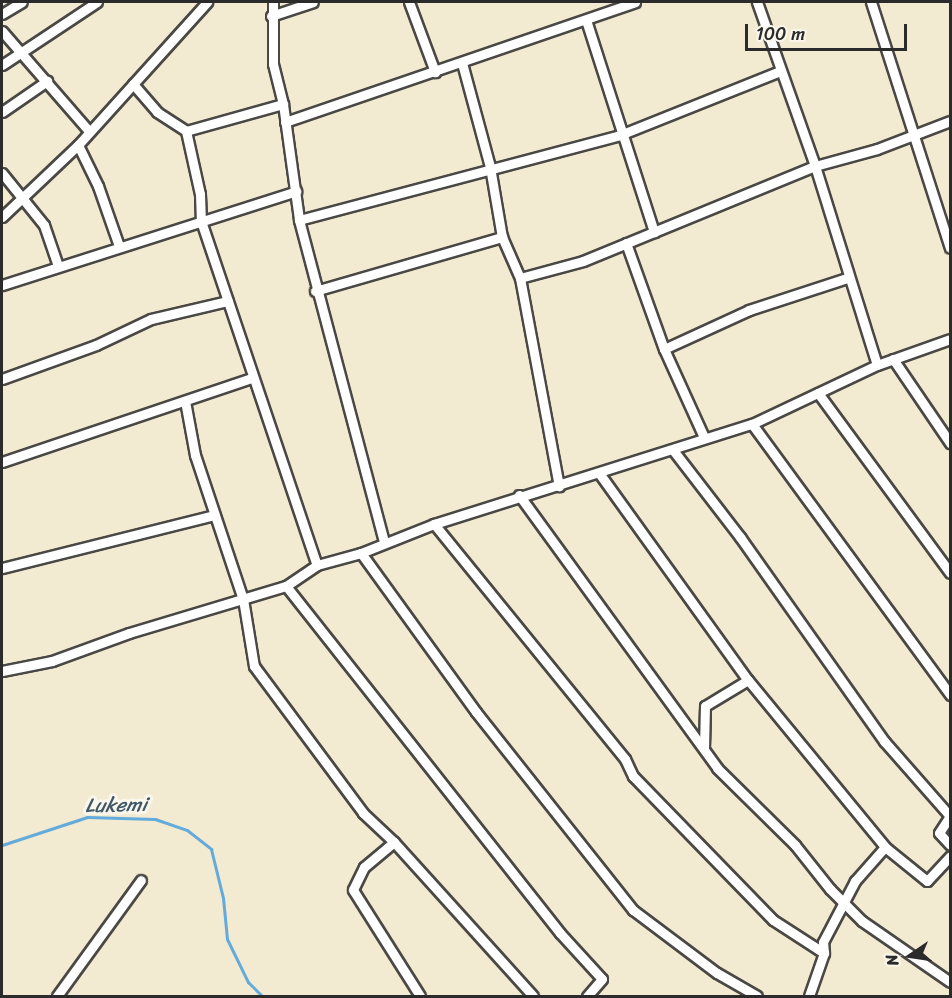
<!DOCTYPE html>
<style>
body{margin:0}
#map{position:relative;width:952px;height:998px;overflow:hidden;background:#f3ead2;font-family:Sriracha,sans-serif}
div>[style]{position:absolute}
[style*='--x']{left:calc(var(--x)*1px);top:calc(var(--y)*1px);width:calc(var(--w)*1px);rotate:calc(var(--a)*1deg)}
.stream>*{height:3px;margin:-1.5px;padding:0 1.5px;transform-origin:1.5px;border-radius:1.5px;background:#62abda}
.roads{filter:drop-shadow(2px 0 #494844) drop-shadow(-2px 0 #494844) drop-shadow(0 2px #494844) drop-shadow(0 -2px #494844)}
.minor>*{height:9px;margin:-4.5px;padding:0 4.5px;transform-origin:4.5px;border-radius:4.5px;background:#fff}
span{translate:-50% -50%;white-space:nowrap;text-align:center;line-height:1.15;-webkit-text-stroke:6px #fbf7ec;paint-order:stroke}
.water-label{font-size:20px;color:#3e5868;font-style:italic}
.frame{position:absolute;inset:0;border:3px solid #2b2b2b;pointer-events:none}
.north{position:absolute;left:880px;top:926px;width:60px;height:60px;-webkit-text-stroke:4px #fbf7ec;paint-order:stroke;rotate:257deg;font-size:16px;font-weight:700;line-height:24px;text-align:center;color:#2b2b2b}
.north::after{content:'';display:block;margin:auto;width:21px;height:27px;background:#2b2b2b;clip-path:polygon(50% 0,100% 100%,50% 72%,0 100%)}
.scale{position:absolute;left:745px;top:24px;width:162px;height:27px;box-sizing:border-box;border:3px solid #2b2b2b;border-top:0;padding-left:8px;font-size:18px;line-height:21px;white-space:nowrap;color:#2b2b2b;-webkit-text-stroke:4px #fbf7ec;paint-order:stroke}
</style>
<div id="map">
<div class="stream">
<div style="--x:2;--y:845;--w:89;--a:-18.2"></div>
<div style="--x:87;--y:817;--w:68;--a:1.7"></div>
<div style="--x:155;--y:819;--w:34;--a:19"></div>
<div style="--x:187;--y:830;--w:31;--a:38"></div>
<div style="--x:211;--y:849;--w:50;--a:76.2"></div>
<div style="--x:223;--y:898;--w:41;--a:84.4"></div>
<div style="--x:227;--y:939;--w:48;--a:64"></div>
<div style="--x:248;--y:982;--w:20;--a:45"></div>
</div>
<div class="roads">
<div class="minor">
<div style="--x:273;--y:2;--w:62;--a:90"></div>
<div style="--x:273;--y:64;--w:41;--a:76"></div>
<div style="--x:283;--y:104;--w:117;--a:82.1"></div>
<div style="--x:299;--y:220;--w:333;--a:75.2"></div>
<div style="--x:409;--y:2;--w:75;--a:69.6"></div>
<div style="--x:757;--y:2;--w:174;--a:70.5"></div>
<div style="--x:815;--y:166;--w:208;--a:72.7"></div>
<div style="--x:871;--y:2;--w:258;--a:72.2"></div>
<div style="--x:2;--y:14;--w:23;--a:-31"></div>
<div style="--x:271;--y:16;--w:44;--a:-18.4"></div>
<div style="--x:586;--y:20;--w:223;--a:72.2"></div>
<div style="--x:2;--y:31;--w:131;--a:49"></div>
<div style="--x:462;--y:63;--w:108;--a:74.9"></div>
<div style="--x:490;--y:167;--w:71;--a:80.3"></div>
<div style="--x:502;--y:237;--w:45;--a:66.3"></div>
<div style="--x:520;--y:278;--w:212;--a:79.4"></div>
<div style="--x:2;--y:65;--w:114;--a:-33.6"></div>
<div style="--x:133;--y:84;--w:37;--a:49"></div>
<div style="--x:157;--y:112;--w:35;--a:33"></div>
<div style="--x:186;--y:131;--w:65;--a:77.5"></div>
<div style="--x:200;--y:194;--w:27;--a:88"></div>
<div style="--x:201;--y:221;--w:363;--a:71.4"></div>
<div style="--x:2;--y:112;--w:55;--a:-34.6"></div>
<div style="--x:285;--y:122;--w:370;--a:-18.9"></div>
<div style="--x:186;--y:131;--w:101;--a:-15.6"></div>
<div style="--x:78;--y:145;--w:46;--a:64"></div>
<div style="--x:98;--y:186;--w:64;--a:70.7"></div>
<div style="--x:2;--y:173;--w:67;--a:51.1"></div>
<div style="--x:44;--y:225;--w:43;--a:71.1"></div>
<div style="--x:2;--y:217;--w:105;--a:-43.5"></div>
<div style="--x:78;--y:145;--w:193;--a:-47.9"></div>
<div style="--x:299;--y:220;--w:332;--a:-14.8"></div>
<div style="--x:620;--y:135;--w:172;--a:-21.8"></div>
<div style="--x:626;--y:243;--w:113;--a:70.3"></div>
<div style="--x:664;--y:349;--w:97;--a:65.6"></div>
<div style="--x:520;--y:278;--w:65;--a:-15.1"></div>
<div style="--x:583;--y:261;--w:251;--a:-22.3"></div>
<div style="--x:815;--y:166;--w:64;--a:-15.3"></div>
<div style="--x:877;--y:149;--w:78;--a:-21"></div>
<div style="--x:2;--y:285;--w:309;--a:-17.7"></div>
<div style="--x:315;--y:291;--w:195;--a:-16.1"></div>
<div style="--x:664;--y:349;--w:94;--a:-24.6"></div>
<div style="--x:749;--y:310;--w:103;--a:-18.1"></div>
<div style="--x:893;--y:359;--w:102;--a:55.8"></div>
<div style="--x:2;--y:379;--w:100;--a:-19.9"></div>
<div style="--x:96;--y:345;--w:61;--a:-25.3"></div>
<div style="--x:151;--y:319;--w:79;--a:-13.2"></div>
<div style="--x:818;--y:393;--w:223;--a:53.7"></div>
<div style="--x:185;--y:401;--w:55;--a:79.5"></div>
<div style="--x:195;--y:455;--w:152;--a:71.6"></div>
<div style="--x:243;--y:599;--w:68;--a:80.7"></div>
<div style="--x:254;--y:666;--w:183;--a:53.4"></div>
<div style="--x:363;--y:813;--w:42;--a:43.1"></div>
<div style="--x:394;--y:842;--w:207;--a:47.9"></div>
<div style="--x:752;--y:424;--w:336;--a:53.8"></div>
<div style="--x:673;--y:450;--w:110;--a:52.4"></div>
<div style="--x:740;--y:537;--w:250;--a:54.8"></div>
<div style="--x:884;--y:741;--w:100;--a:48.7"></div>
<div style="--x:950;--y:816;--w:20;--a:123"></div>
<div style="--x:939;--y:833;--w:16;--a:47"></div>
<div style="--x:2;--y:462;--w:264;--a:-18.6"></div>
<div style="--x:599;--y:473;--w:255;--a:54.3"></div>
<div style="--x:748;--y:680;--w:216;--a:50.6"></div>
<div style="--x:885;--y:847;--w:54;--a:39"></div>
<div style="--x:927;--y:881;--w:34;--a:-47"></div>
<div style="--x:519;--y:495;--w:337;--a:54"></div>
<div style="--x:717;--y:768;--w:110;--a:44.6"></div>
<div style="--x:795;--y:845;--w:56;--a:51.5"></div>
<div style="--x:830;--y:889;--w:45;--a:45"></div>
<div style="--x:862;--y:921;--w:107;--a:34.7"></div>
<div style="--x:434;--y:524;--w:303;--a:50.9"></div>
<div style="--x:625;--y:759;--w:19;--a:65"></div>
<div style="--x:633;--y:776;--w:201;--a:45.8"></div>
<div style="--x:773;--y:920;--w:61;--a:32.9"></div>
<div style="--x:361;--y:553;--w:196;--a:54.1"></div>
<div style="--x:476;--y:712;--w:253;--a:51.6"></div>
<div style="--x:633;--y:910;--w:105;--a:36.9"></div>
<div style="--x:717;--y:973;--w:46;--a:29.9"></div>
<div style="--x:2;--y:568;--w:219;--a:-14"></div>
<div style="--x:286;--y:586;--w:442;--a:51.7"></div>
<div style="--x:560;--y:933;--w:62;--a:47.6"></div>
<div style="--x:602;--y:979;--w:23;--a:131"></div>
<div style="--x:2;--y:671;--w:51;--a:-11.3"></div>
<div style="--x:52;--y:661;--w:82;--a:-20"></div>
<div style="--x:129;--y:633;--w:164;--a:-16.7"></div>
<div style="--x:286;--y:586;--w:37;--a:-34"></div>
<div style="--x:317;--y:565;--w:46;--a:-15.3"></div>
<div style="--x:361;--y:553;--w:79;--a:-21.7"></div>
<div style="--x:434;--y:524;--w:333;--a:-17.5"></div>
<div style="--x:752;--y:424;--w:138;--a:-25.3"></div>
<div style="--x:877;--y:365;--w:77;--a:-19.6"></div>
<div style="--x:704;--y:749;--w:43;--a:-88.7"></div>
<div style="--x:705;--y:706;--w:50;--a:-31.2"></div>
<div style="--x:394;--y:842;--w:39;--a:140"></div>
<div style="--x:364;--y:867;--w:25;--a:116"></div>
<div style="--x:353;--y:890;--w:125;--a:57.7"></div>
<div style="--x:57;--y:996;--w:143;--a:-54.1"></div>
<div style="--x:809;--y:996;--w:46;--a:-70.8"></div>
<div style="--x:824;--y:953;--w:11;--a:-95"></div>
<div style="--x:823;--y:942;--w:69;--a:-62.3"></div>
<div style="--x:855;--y:881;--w:45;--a:-48.6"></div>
</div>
</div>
<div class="water-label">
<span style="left:116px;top:805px;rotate:-1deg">Lukemi</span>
</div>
<div class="frame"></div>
<div class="north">N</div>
<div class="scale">100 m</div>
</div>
